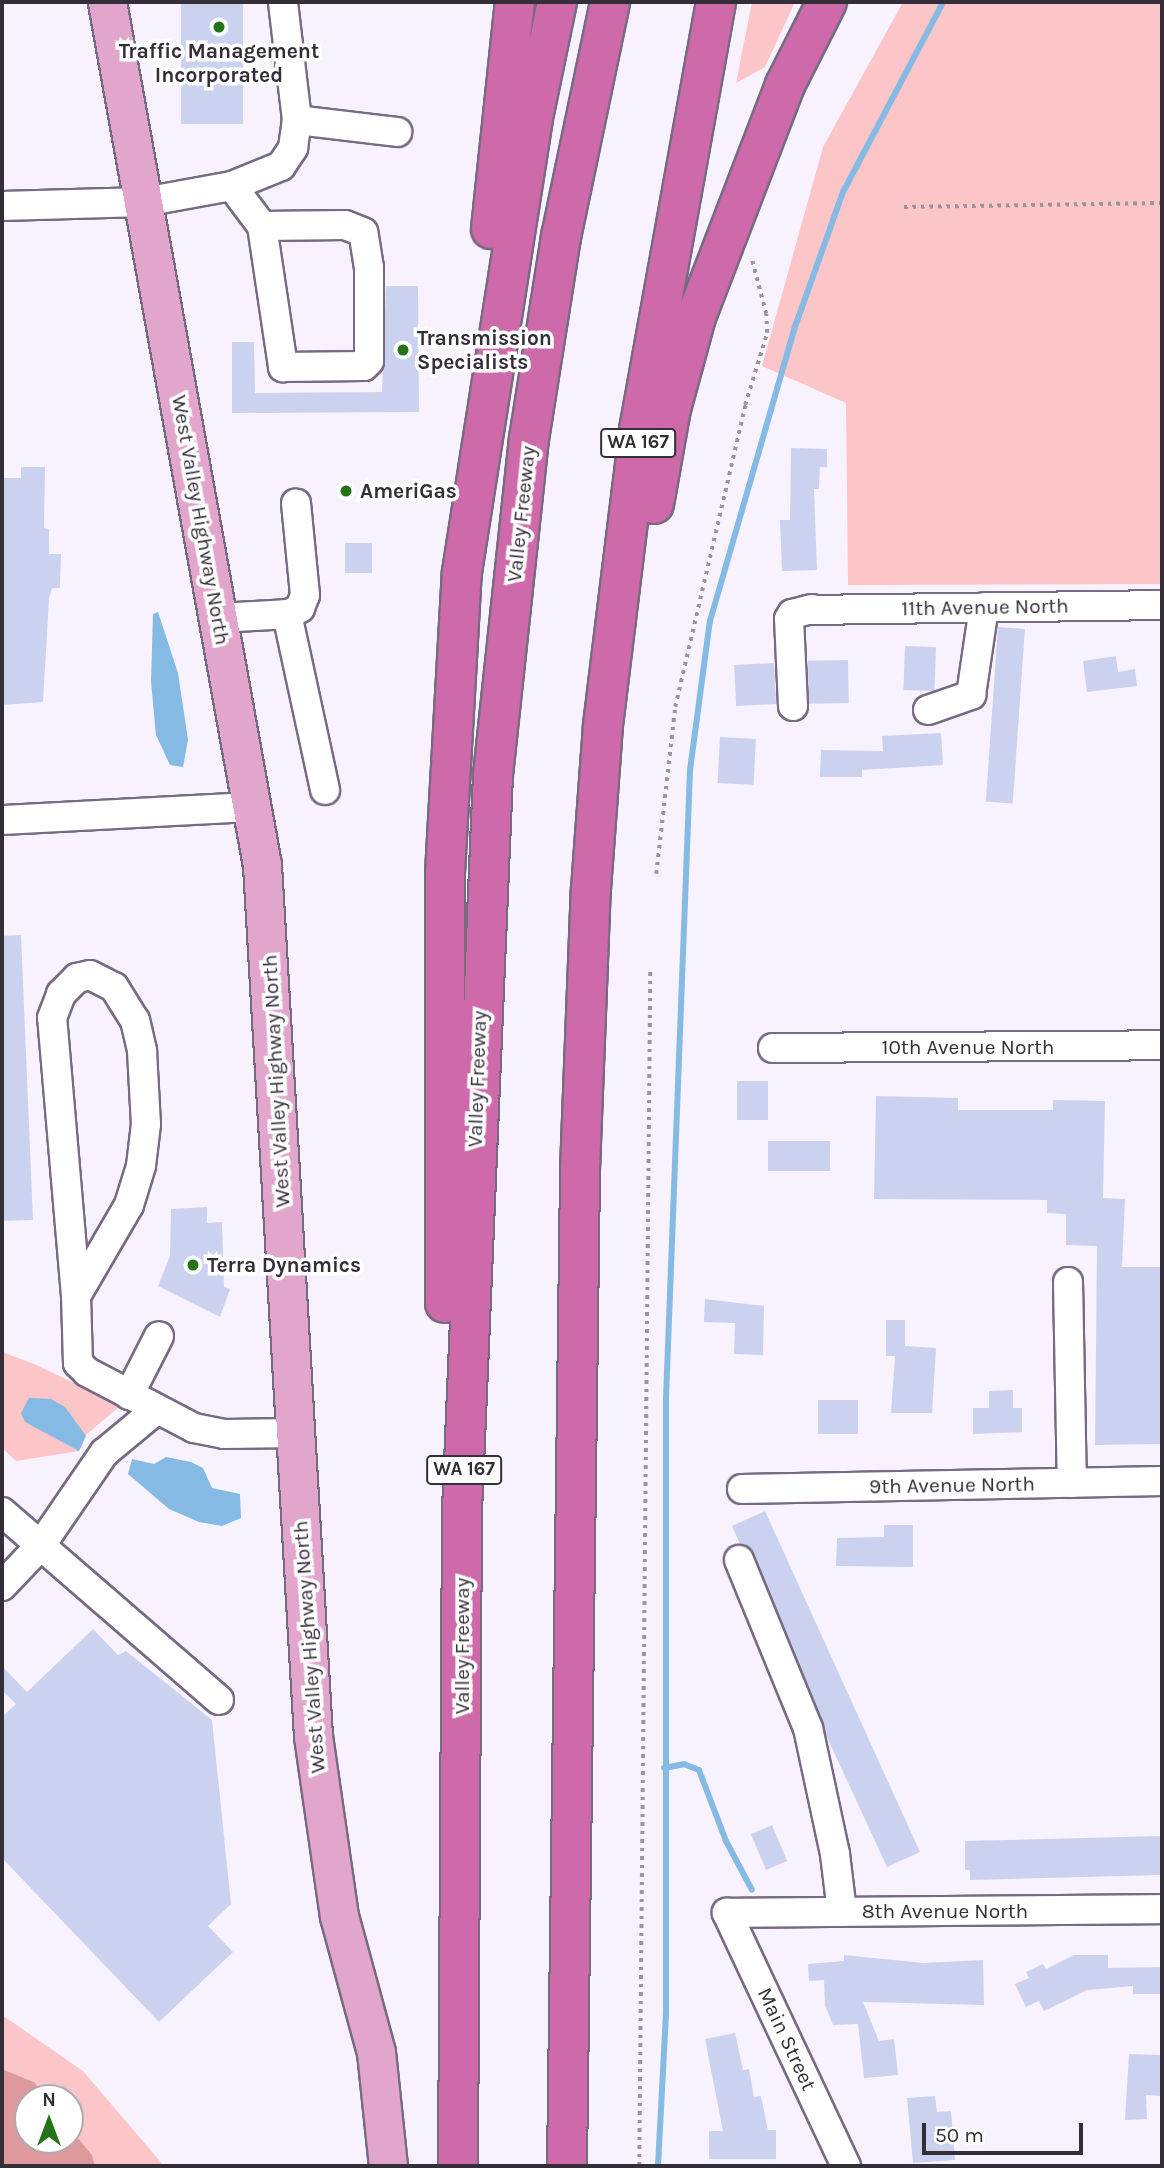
<!DOCTYPE html>
<style>
body{margin:0}
#map{position:relative;width:1164px;height:2168px;overflow:hidden;background:#f8f2fe;font-family:Karla,sans-serif}
div>[style]{position:absolute}
[style*='--x']{left:calc(var(--x)*1px);top:calc(var(--y)*1px);width:calc(var(--w)*1px);rotate:calc(var(--a)*1deg)}
.green>*{inset:0;background:#fcc5c7}
.forest>*{inset:0;background:#dd999c}
.water>*{inset:0;background:#84bae3}
.stream>*{height:6px;margin:-3px;padding:0 3px;transform-origin:3px;border-radius:3px;background:#84bae3}
.building>*{inset:0;background:#cbd2f0;transform-origin:0 0}
.path>*{height:3.5px;margin-top:-1.75px;transform-origin:0;background:repeating-linear-gradient(90deg,#9a949f 0 3.5px,transparent 0 8.5px)}
.roads{filter:drop-shadow(2px 0 #776a83) drop-shadow(-2px 0 #776a83) drop-shadow(0 2px #776a83) drop-shadow(0 -2px #776a83)}
.minor>*{height:28px;margin:-14px;padding:0 14px;transform-origin:14px;border-radius:14px;background:#fff}
.major>*{height:37px;margin:-18.5px;padding:0 18.5px;transform-origin:18.5px;border-radius:18.5px;background:#e2a5cc}
.highway>*{height:38px;margin:-19px;padding:0 19px;transform-origin:19px;border-radius:19px;background:#ce69aa}
.dots>*{width:19px;height:19px;translate:-50% -50%;box-sizing:border-box;border:4px solid #fff;border-radius:50%}
span{translate:-50% -50%;white-space:nowrap;text-align:center;line-height:1.15;-webkit-text-stroke:7px #fff;paint-order:stroke}
.shield-label span{padding:2px 5px;background:#fff;border:2px solid;border-radius:5px;-webkit-text-stroke-width:0}
.shield-label{font-size:19px;color:#342e39;font-weight:700}
.poi-label{font-size:21px;color:#342e39;font-weight:700}
.left{translate:0 -50%;text-align:left}
.street-label{font-size:21px;color:#342e39}
.frame{position:absolute;inset:0;border:4px solid #342e39;pointer-events:none}
.north{position:absolute;left:14px;top:2084px;width:70px;height:70px;box-sizing:border-box;background:#fff;border:2px solid #aeabb0;border-radius:50%;rotate:0deg;font-size:19px;font-weight:700;line-height:28px;text-align:center;color:#342e39}
.north::after{content:'';display:block;margin:auto;width:24px;height:32px;background:#247319;clip-path:polygon(50% 0,100% 100%,50% 72%,0 100%)}
.scale{position:absolute;left:922px;top:2123px;width:161px;height:32px;box-sizing:border-box;border:4px solid #342e39;border-top:0;padding-left:9px;font-size:21px;line-height:24px;white-space:nowrap;color:#342e39;-webkit-text-stroke:5px #fff;paint-order:stroke}
</style>
<div id="map">
<div class="green">
<div style="clip-path:polygon(752px 2px,795px 2px,765px 67px,736px 83px)"></div>
<div style="clip-path:polygon(903px 2px,1162px 2px,1162px 584px,848px 585px,846px 403px,762px 366px,823px 147px)"></div>
<div style="clip-path:polygon(2px 1352px,34px 1364px,121px 1405px,86px 1435px,79px 1451px,16px 1461px,2px 1448px)"></div>
<div style="clip-path:polygon(2px 2015px,83px 2071px,164px 2166px,95px 2166px,92px 2155px,70px 2128px,70px 2098px,46px 2098px,34px 2082px,2px 2069px)"></div>
</div>
<div class="forest">
<div style="clip-path:polygon(2px 2069px,34px 2082px,46px 2098px,28px 2098px,28px 2140px,70px 2140px,70px 2128px,92px 2155px,95px 2166px,2px 2166px)"></div>
</div>
<div class="water">
<div style="clip-path:polygon(158px 612px,178px 673px,188px 740px,183px 767px,170px 765px,156px 735px,151px 682px,153px 614px)"></div>
<div style="clip-path:polygon(29px 1398px,51px 1399px,65px 1407px,86px 1436px,79px 1451px,25px 1422px,21px 1413px)"></div>
<div style="clip-path:polygon(166px 1457px,191px 1462px,203px 1468px,212px 1488px,240px 1494px,241px 1518px,222px 1526px,199px 1522px,169px 1509px,128px 1474px,132px 1459px,154px 1464px)"></div>
</div>
<div class="stream">
<div style="--x:664;--y:1768;--w:20;--a:-11"></div>
<div style="--x:684;--y:1764;--w:16;--a:22"></div>
<div style="--x:699;--y:1770;--w:76;--a:69.2"></div>
<div style="--x:726;--y:1841;--w:55;--a:62"></div>
<div style="--x:658;--y:2166;--w:152;--a:-87"></div>
<div style="--x:666;--y:2014;--w:616;--a:-90"></div>
<div style="--x:666;--y:1398;--w:628;--a:-87.81"></div>
<div style="--x:690;--y:770;--w:150;--a:-82.4"></div>
<div style="--x:710;--y:621;--w:309;--a:-73.9"></div>
<div style="--x:796;--y:324;--w:140;--a:-70.4"></div>
<div style="--x:843;--y:192;--w:215;--a:-62.2"></div>
</div>
<div class="building">
<div style="left:181px;top:2px;width:62px;height:122px"></div>
<div style="clip-path:polygon(386px 286px,418px 286px,419px 412px,232px 413px,232px 342px,254px 342px,255px 393px,382px 392px)"></div>
<div style="clip-path:polygon(791px 448px,827px 449px,827px 467px,820px 467px,819px 489px,814px 489px,817px 570px,782px 571px,780px 520px,790px 520px)"></div>
<div style="clip-path:polygon(21px 467px,45px 467px,44px 528px,49px 529px,49px 554px,61px 554px,60px 588px,52px 588px,49px 599px,43px 702px,2px 705px,2px 478px,21px 478px)"></div>
<div style="left:345px;top:543px;width:27px;height:30px"></div>
<div style="left:998px;top:627px;width:27px;height:175px;rotate:4deg"></div>
<div style="left:905px;top:646px;width:31px;height:44px;rotate:2deg"></div>
<div style="clip-path:polygon(1116px 656px,1118px 672px,1135px 669px,1137px 686px,1087px 692px,1083px 661px)"></div>
<div style="left:848px;top:660px;width:43px;height:40px;rotate:89deg"></div>
<div style="left:774px;top:663px;width:41px;height:40px;rotate:87deg"></div>
<div style="clip-path:polygon(941px 733px,943px 765px,862px 770px,862px 777px,820px 777px,821px 750px,883px 751px,882px 736px)"></div>
<div style="left:720px;top:737px;width:36px;height:46px;rotate:3deg"></div>
<div style="clip-path:polygon(21px 935px,33px 1220px,2px 1221px,2px 936px)"></div>
<div style="left:768px;top:1081px;width:39px;height:31px;rotate:90deg"></div>
<div style="clip-path:polygon(876px 1096px,958px 1098px,958px 1110px,1053px 1110px,1053px 1100px,1105px 1101px,1103px 1198px,1125px 1199px,1122px 1267px,1162px 1267px,1162px 1444px,1095px 1445px,1097px 1246px,1066px 1245px,1066px 1214px,1047px 1213px,1047px 1200px,874px 1199px)"></div>
<div style="left:768px;top:1141px;width:62px;height:30px"></div>
<div style="clip-path:polygon(207px 1207px,207px 1223px,222px 1222px,224px 1287px,230px 1289px,220px 1317px,158px 1286px,170px 1256px,171px 1209px)"></div>
<div style="clip-path:polygon(705px 1299px,764px 1306px,763px 1355px,734px 1354px,735px 1323px,704px 1322px)"></div>
<div style="clip-path:polygon(886px 1320px,905px 1320px,905px 1346px,936px 1348px,932px 1413px,891px 1413px,895px 1356px,886px 1356px)"></div>
<div style="clip-path:polygon(1013px 1390px,1013px 1408px,1022px 1408px,1022px 1432px,973px 1434px,973px 1408px,989px 1408px,989px 1391px)"></div>
<div style="left:818px;top:1400px;width:40px;height:34px"></div>
<div style="clip-path:polygon(765px 1511px,920px 1852px,887px 1867px,826px 1735px,754px 1554px,740px 1544px,732px 1526px)"></div>
<div style="clip-path:polygon(884px 1525px,913px 1525px,913px 1567px,836px 1566px,837px 1538px,884px 1537px)"></div>
<div style="clip-path:polygon(93px 1629px,118px 1655px,126px 1651px,212px 1720px,231px 1904px,208px 1926px,233px 1952px,159px 2022px,2px 1858px,2px 1717px,16px 1704px,2px 1690px,2px 1666px,27px 1692px)"></div>
<div style="left:772px;top:1825px;width:39px;height:23px;rotate:67deg"></div>
<div style="clip-path:polygon(1162px 1836px,1162px 1875px,970px 1880px,970px 1870px,965px 1870px,965px 1841px)"></div>
<div style="clip-path:polygon(844px 1955px,923px 1963px,983px 1960px,984px 2005px,863px 2002px,879px 2041px,894px 2039px,898px 2075px,864px 2078px,858px 2024px,833px 2025px,825px 2005px,824px 1980px,809px 1981px,808px 1964px,844px 1961px)"></div>
<div style="clip-path:polygon(1074px 1955px,1108px 1955px,1108px 1968px,1162px 1967px,1162px 1994px,1133px 1994px,1133px 1986px,1087px 1990px,1044px 2011px,1039px 2001px,1026px 2007px,1015px 1984px,1029px 1978px,1026px 1972px,1043px 1964px,1046px 1969px)"></div>
<div style="clip-path:polygon(735px 2033px,743px 2070px,749px 2069px,754px 2097px,761px 2096px,768px 2130px,776px 2130px,776px 2159px,709px 2159px,709px 2131px,723px 2131px,705px 2039px)"></div>
<div style="clip-path:polygon(1129px 2054px,1162px 2055px,1162px 2096px,1146px 2095px,1147px 2119px,1125px 2120px)"></div>
<div style="clip-path:polygon(935px 2096px,937px 2112px,951px 2111px,955px 2160px,913px 2163px,907px 2098px)"></div>
</div>
<div class="path">
<div style="--x:904;--y:207;--w:258;--a:-0.9"></div>
<div style="--x:656;--y:874;--w:168;--a:-83.5"></div>
<div style="--x:675;--y:707;--w:310;--a:-76.9"></div>
<div style="--x:745;--y:405;--w:75;--a:-73"></div>
<div style="--x:767;--y:333;--w:19;--a:-93"></div>
<div style="--x:766;--y:314;--w:59;--a:-104.7"></div>
<div style="--x:639;--y:2166;--w:1195;--a:-89.47"></div>
</div>
<div class="roads">
<div class="minor">
<div style="--x:297;--y:120;--w:101;--a:6.8"></div>
<div style="--x:232;--y:186;--w:50;--a:53.1"></div>
<div style="--x:262;--y:226;--w:143;--a:81.5"></div>
<div style="--x:283;--y:367;--w:81;--a:-0.7"></div>
<div style="--x:364;--y:366;--w:7;--a:-45"></div>
<div style="--x:369;--y:361;--w:93;--a:-90"></div>
<div style="--x:369;--y:268;--w:36;--a:-99"></div>
<div style="--x:363;--y:232;--w:19;--a:-159"></div>
<div style="--x:345;--y:225;--w:83;--a:179.3"></div>
<div style="--x:2;--y:206;--w:142;--a:-1.6"></div>
<div style="--x:144;--y:202;--w:89;--a:-10.3"></div>
<div style="--x:232;--y:186;--w:53;--a:-22.2"></div>
<div style="--x:281;--y:166;--w:22;--a:-56"></div>
<div style="--x:293;--y:148;--w:28;--a:-82"></div>
<div style="--x:297;--y:120;--w:119;--a:-96.8"></div>
<div style="--x:808;--y:610;--w:354;--a:-0.8"></div>
<div style="--x:287;--y:614;--w:180;--a:77.8"></div>
<div style="--x:218;--y:618;--w:72;--a:-3.2"></div>
<div style="--x:290;--y:614;--w:12;--a:-31"></div>
<div style="--x:300;--y:608;--w:14;--a:-69"></div>
<div style="--x:305;--y:595;--w:92;--a:-95.6"></div>
<div style="--x:793;--y:706;--w:87;--a:-92.6"></div>
<div style="--x:789;--y:619;--w:6;--a:-59"></div>
<div style="--x:792;--y:614;--w:21;--a:-14"></div>
<div style="--x:928;--y:710;--w:46;--a:-19.2"></div>
<div style="--x:971;--y:695;--w:89;--a:-81.6"></div>
<div style="--x:2;--y:820;--w:249;--a:-3"></div>
<div style="--x:773;--y:1048;--w:389;--a:-0.4"></div>
<div style="--x:1068;--y:1282;--w:201;--a:88.9"></div>
<div style="--x:76;--y:1296;--w:279;--a:-94.9"></div>
<div style="--x:52;--y:1018;--w:26;--a:-69"></div>
<div style="--x:61;--y:994;--w:23;--a:-45"></div>
<div style="--x:77;--y:978;--w:13;--a:-13"></div>
<div style="--x:90;--y:975;--w:27;--a:27"></div>
<div style="--x:114;--y:987;--w:39;--a:58"></div>
<div style="--x:135;--y:1020;--w:32;--a:77"></div>
<div style="--x:142;--y:1051;--w:73;--a:86.9"></div>
<div style="--x:146;--y:1124;--w:42;--a:96.8"></div>
<div style="--x:141;--y:1166;--w:41;--a:107.1"></div>
<div style="--x:129;--y:1205;--w:105;--a:120.2"></div>
<div style="--x:76;--y:1296;--w:67;--a:88.3"></div>
<div style="--x:78;--y:1363;--w:13;--a:45"></div>
<div style="--x:87;--y:1372;--w:121;--a:27.6"></div>
<div style="--x:194;--y:1428;--w:31;--a:11"></div>
<div style="--x:224;--y:1434;--w:71;--a:-0.8"></div>
<div style="--x:129;--y:1395;--w:66;--a:-63"></div>
<div style="--x:742;--y:1489;--w:420;--a:-1.1"></div>
<div style="--x:2;--y:1512;--w:287;--a:40.9"></div>
<div style="--x:739;--y:1560;--w:182;--a:67.7"></div>
<div style="--x:808;--y:1728;--w:129;--a:77.9"></div>
<div style="--x:835;--y:1854;--w:58;--a:83.1"></div>
<div style="--x:2;--y:1586;--w:57;--a:-46.4"></div>
<div style="--x:41;--y:1545;--w:112;--a:-55.6"></div>
<div style="--x:104;--y:1453;--w:69;--a:-39.7"></div>
<div style="--x:846;--y:2166;--w:280;--a:-115.2"></div>
<div style="--x:727;--y:1913;--w:435;--a:-0.5"></div>
</div>
<div class="major">
<div style="--x:107;--y:2;--w:877;--a:79.82"></div>
<div style="--x:262;--y:865;--w:872;--a:86.65"></div>
<div style="--x:313;--y:1736;--w:182;--a:81.8"></div>
<div style="--x:339;--y:1916;--w:141;--a:74.8"></div>
<div style="--x:376;--y:2052;--w:115;--a:84"></div>
</div>
<div class="highway">
<div style="--x:491;--y:229;--w:228;--a:-84"></div>
<div style="--x:654;--y:504;--w:97;--a:-79.9"></div>
<div style="--x:671;--y:409;--w:95;--a:-74.8"></div>
<div style="--x:696;--y:317;--w:248;--a:-69"></div>
<div style="--x:785;--y:85;--w:93;--a:-63.2"></div>
<div style="--x:445;--y:1303;--w:430;--a:-90"></div>
<div style="--x:445;--y:873;--w:301;--a:-86.8"></div>
<div style="--x:462;--y:572;--w:470;--a:-81.1"></div>
<div style="--x:535;--y:108;--w:108;--a:-78.3"></div>
<div style="--x:458;--y:2166;--w:655;--a:-89.65"></div>
<div style="--x:462;--y:1511;--w:737;--a:-87.59"></div>
<div style="--x:493;--y:775;--w:338;--a:-83.9"></div>
<div style="--x:529;--y:439;--w:205;--a:-81"></div>
<div style="--x:561;--y:237;--w:240;--a:-78.2"></div>
<div style="--x:567;--y:2166;--w:996;--a:-89.25"></div>
<div style="--x:580;--y:1170;--w:281;--a:-87.8"></div>
<div style="--x:591;--y:889;--w:164;--a:-85.8"></div>
<div style="--x:603;--y:725;--w:297;--a:-83"></div>
<div style="--x:639;--y:430;--w:435;--a:-79.8"></div>
</div>
</div>
<div class="dots">
<div style="left:219px;top:27px;background:#247319"></div>
<div style="left:403px;top:350px;background:#247319"></div>
<div style="left:346px;top:491px;background:#247319"></div>
<div style="left:193px;top:1265px;background:#247319"></div>
</div>
<div class="shield-label">
<span style="left:638px;top:443px">WA 167</span>
<span style="left:464px;top:1470px">WA 167</span>
</div>
<div class="poi-label">
<span style="left:219px;top:63px">Traffic Management<br>Incorporated</span>
<span class="left" style="left:417px;top:350px">Transmission<br>Specialists</span>
<span class="left" style="left:360px;top:491px">AmeriGas</span>
<span class="left" style="left:207px;top:1265px">Terra Dynamics</span>
</div>
<div class="street-label">
<span style="left:521px;top:514px;rotate:-84deg">Valley Freeway</span>
<span style="left:201px;top:520px;rotate:80deg">West Valley Highway North</span>
<span style="left:985px;top:607px;rotate:-1deg">11th Avenue North</span>
<span style="left:968px;top:1047px">10th Avenue North</span>
<span style="left:477px;top:1079px;rotate:-88deg">Valley Freeway</span>
<span style="left:276px;top:1081px;rotate:-93deg">West Valley Highway North</span>
<span style="left:952px;top:1485px;rotate:-1deg">9th Avenue North</span>
<span style="left:462px;top:1646px;rotate:-90deg">Valley Freeway</span>
<span style="left:309px;top:1647px;rotate:-94deg">West Valley Highway North</span>
<span style="left:945px;top:1911px">8th Avenue North</span>
<span style="left:787px;top:2039px;rotate:65deg">Main Street</span>
</div>
<div class="frame"></div>
<div class="north">N</div>
<div class="scale">50 m</div>
</div>
